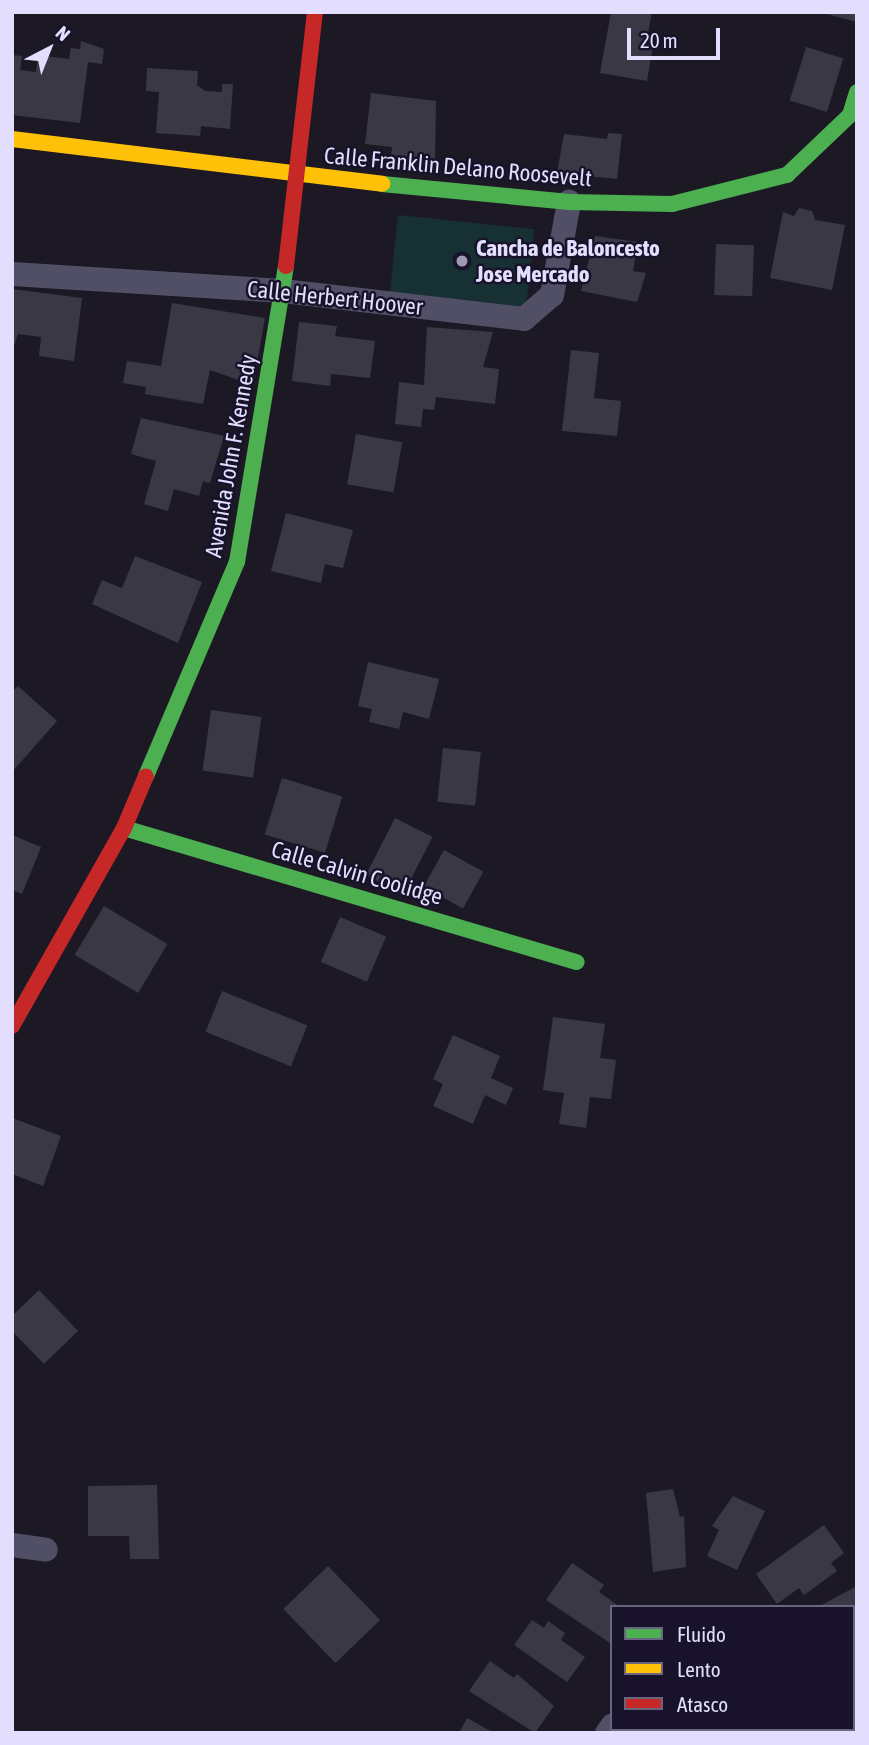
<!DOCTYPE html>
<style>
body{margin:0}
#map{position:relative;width:869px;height:1745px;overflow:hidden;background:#1c1925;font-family:"Asap Condensed",sans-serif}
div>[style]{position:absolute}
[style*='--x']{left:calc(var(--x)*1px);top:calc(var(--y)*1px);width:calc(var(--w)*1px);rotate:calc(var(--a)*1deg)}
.green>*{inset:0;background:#173033;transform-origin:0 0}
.building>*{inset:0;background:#3b3846;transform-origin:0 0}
.street>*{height:24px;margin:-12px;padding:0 12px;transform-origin:12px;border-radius:12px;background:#514f65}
.fast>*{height:16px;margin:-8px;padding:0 8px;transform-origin:8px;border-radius:8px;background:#4caf50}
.slow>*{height:16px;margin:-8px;padding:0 8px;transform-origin:8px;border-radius:8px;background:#ffc107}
.jam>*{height:16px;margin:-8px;padding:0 8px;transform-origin:8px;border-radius:8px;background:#c62828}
.dots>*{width:19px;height:19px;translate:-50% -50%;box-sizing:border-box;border:4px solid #18132b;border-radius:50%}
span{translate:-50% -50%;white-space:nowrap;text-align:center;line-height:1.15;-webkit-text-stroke:5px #18132b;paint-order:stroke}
.street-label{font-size:23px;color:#e3defd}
.poi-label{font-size:23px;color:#e3defd;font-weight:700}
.left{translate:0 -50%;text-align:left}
.frame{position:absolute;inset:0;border:14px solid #e3defd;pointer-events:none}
.legend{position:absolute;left:610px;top:1605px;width:245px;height:126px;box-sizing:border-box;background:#18132b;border:2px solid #69647f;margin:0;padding:9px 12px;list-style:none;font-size:21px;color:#e3defd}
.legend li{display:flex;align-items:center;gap:14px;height:35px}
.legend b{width:35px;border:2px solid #69647f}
.north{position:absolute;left:14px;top:14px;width:70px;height:70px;-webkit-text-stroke:5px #18132b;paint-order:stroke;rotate:42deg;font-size:19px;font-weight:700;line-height:28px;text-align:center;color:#e3defd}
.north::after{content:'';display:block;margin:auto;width:24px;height:32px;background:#e3defd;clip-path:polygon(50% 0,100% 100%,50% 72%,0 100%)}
.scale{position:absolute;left:627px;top:28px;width:93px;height:32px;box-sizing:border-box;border:4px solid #e3defd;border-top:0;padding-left:9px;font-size:21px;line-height:24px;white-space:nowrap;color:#e3defd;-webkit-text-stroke:5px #18132b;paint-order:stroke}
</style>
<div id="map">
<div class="green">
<div style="left:398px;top:215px;width:137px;height:79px;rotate:6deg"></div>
</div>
<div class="building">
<div style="clip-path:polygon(611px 12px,652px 12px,648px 33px,655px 34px,647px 81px,600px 73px)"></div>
<div style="clip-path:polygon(823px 12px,857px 12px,857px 22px,823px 13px)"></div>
<div style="clip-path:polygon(81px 41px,104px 49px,102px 64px,88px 62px,80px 123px,12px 115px,12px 55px,22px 56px,20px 70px,36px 72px,38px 55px,69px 59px,71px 48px,80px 49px)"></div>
<div style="left:806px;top:47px;width:39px;height:56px;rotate:17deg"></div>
<div style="clip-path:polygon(147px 68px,198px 71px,197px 85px,205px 91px,222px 92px,222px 84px,233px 84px,230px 129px,201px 126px,200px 136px,156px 133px,159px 92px,146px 91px)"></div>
<div style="clip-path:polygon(371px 93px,436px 101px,435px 162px,391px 157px,392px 147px,365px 144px)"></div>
<div style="clip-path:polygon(608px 133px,622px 134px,617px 179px,557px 173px,564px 134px,607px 139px)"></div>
<div style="clip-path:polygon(799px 208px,812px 211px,815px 220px,845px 225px,832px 290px,770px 278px,783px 212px,794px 216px)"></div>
<div style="clip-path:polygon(595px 236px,638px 242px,633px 271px,646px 273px,637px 302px,581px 291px)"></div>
<div style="left:716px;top:244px;width:38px;height:51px;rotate:2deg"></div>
<div style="clip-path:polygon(12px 289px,82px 298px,74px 361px,39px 356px,41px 337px,18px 334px,12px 352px)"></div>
<div style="clip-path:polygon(172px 303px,265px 318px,253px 385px,210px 370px,203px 404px,145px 394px,146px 387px,123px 383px,127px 361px,161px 366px)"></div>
<div style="clip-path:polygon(299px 322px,337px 326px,335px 336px,375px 341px,370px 378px,331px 374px,330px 386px,292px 381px)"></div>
<div style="clip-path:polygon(427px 327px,493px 332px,483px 367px,499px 369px,495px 404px,436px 397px,434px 410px,423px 409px,421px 427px,395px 424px,399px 382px,424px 385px)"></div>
<div style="clip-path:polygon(571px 350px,599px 353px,594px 398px,621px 401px,617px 436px,562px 431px)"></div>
<div style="clip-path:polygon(141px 418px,224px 436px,210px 483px,203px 481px,199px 496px,174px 489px,168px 511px,144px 504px,156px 461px,131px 454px)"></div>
<div style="left:356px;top:434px;width:47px;height:51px;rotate:10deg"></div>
<div style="clip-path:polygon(286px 513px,353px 530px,343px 568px,325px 564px,321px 583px,271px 571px)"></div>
<div style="clip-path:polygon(135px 556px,202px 582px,178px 643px,92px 604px,102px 580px,122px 588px)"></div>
<div style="clip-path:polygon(368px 662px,439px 679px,429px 719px,403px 712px,399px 729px,369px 722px,372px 709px,358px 706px)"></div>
<div style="clip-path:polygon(18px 686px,57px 721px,12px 772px,12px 692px)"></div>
<div style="left:211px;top:710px;width:51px;height:61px;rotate:8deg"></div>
<div style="left:443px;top:748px;width:38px;height:54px;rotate:6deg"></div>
<div style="left:282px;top:778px;width:63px;height:59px;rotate:17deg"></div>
<div style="left:395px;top:818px;width:42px;height:64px;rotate:27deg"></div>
<div style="clip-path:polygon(12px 835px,41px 847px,22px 894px,12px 890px)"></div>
<div style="left:444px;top:850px;width:45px;height:42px;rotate:29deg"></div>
<div style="left:104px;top:906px;width:74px;height:57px;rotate:31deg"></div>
<div style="left:340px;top:917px;width:50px;height:49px;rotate:23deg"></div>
<div style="left:222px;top:991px;width:92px;height:44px;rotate:22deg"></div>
<div style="clip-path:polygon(553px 1017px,605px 1024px,600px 1058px,616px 1060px,611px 1099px,590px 1097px,586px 1128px,559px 1124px,564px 1093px,543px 1090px)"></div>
<div style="clip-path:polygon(453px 1035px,500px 1056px,491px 1078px,513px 1088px,506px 1105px,485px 1095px,473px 1124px,433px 1106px,443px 1084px,433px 1079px)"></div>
<div style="clip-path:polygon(12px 1118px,61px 1136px,43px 1186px,12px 1174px)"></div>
<div style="clip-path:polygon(39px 1290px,78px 1331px,44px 1364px,12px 1331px,12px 1316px)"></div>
<div style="clip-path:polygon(157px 1485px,159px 1559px,130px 1559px,129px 1536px,88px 1536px,88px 1486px)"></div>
<div style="clip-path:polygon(673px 1489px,680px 1517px,684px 1516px,686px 1567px,653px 1572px,646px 1493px)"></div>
<div style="clip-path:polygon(733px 1496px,765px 1511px,737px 1570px,707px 1556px,719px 1530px,712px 1526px)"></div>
<div style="clip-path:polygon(824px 1525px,844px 1553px,831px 1563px,837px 1571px,804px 1595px,799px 1588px,777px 1604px,756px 1574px)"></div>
<div style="clip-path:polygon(572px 1563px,604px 1585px,599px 1592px,620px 1607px,612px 1607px,610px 1643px,546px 1600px)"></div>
<div style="left:328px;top:1566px;width:75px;height:62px;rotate:46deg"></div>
<div style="clip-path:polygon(857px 1586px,857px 1626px,853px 1607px,818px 1607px)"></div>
<div style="clip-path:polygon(532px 1620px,544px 1628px,548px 1621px,565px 1633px,561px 1640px,585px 1657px,567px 1682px,514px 1645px)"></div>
<div style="clip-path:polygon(490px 1661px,514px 1678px,517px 1674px,554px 1706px,535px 1733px,469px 1691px)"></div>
<div style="clip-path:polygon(467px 1718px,494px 1733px,459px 1733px)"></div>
<div style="clip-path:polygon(659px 1729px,728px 1729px,725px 1733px)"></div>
</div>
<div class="street">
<div style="--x:12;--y:274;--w:272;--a:3.6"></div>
<div style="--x:283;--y:291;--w:243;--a:6.6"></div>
<div style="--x:524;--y:319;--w:37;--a:-41"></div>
<div style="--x:552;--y:295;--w:95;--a:-79.6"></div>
<div style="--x:12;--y:1545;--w:34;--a:8"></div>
<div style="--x:787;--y:1729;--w:4;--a:63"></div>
<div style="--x:607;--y:1733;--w:9;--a:-54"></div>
</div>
<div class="fast">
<div style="--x:382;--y:184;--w:188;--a:5.5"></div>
<div style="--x:569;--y:202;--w:103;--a:1.1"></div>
<div style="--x:672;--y:204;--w:119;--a:-14.2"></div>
<div style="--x:787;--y:175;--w:87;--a:-43.6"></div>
<div style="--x:850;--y:115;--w:24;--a:-73"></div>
<div style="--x:146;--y:776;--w:233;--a:-67"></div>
<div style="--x:237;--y:562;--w:300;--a:-80.6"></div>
<div style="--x:124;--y:828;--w:472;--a:16.5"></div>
</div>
<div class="slow">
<div style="--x:12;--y:139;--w:373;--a:6.9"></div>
</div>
<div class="jam">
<div style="--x:286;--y:266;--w:256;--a:-83.5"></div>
<div style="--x:12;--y:1026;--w:227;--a:-60.5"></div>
<div style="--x:124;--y:828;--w:56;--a:-67.1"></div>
</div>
<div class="dots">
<div style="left:462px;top:261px;background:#9d99b1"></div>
</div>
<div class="street-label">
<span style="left:458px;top:167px;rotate:5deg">Calle Franklin Delano Roosevelt</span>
<span style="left:335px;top:298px;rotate:6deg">Calle Herbert Hoover</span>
<span style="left:231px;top:456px;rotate:-80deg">Avenida John F. Kennedy</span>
<span style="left:357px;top:873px;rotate:16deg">Calle Calvin Coolidge</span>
</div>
<div class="poi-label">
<span class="left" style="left:476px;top:261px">Cancha de Baloncesto<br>Jose Mercado</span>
</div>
<div class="frame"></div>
<ul class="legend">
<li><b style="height:9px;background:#4caf50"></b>Fluido</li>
<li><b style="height:9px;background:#ffc107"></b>Lento</li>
<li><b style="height:9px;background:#c62828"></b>Atasco</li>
</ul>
<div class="north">N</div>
<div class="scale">20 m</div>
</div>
